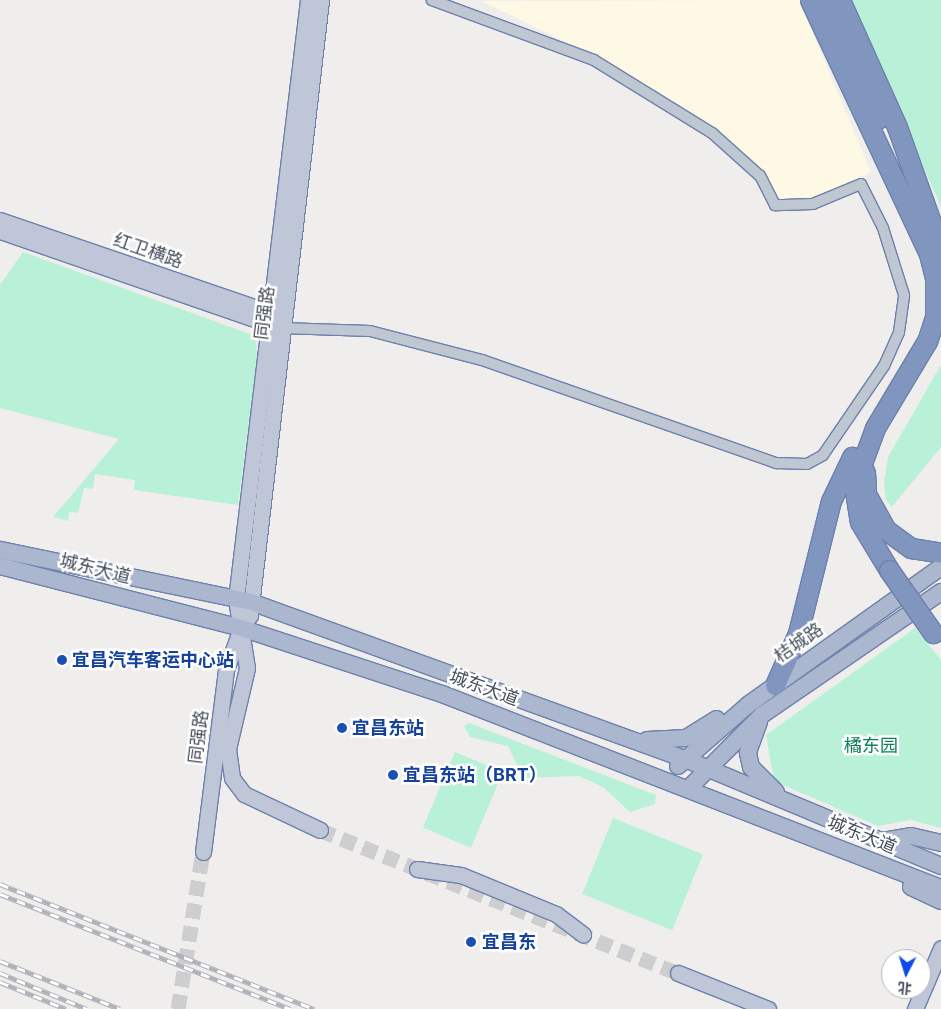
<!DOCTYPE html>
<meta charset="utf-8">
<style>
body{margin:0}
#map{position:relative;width:941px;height:1009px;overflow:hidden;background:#f0eded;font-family:Inter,"Noto Sans SC",sans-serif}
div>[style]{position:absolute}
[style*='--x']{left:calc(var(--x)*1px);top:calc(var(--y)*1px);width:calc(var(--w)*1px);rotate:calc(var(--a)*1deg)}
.commercial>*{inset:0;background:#fdf9e4}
.green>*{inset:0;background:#b8f1d7;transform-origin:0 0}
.secondary-tunnel>*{height:15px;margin-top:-7.5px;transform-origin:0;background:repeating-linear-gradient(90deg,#cecdd0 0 15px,transparent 0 23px)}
.roads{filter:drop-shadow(1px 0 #6d81ab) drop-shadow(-1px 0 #6d81ab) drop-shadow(0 1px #6d81ab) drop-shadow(0 -1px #6d81ab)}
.street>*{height:10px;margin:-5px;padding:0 5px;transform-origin:5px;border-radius:5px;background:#bfc7d3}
.secondary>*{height:15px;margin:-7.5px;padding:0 7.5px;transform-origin:7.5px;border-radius:7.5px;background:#bec6d8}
.primary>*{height:16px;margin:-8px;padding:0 8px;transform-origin:8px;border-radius:8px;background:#abb7ce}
.highway>*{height:19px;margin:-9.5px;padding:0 9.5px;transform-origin:9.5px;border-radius:9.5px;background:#8196bf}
.rail>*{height:5px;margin-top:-2.5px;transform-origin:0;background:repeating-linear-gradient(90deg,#fff 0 9px,#afb1b8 0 18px);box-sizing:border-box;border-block:1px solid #afb1b8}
.bridges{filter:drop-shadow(1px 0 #6d81ab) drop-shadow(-1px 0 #6d81ab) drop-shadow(0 1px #6d81ab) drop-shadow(0 -1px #6d81ab)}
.highway-bridge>*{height:19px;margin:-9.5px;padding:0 9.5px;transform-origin:9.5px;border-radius:9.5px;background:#8196bf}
.dots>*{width:14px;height:14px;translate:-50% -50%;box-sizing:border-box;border:2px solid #fff;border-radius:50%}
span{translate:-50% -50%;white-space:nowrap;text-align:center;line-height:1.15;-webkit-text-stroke:5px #fff;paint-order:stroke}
.street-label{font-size:18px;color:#444d5b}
.transit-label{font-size:18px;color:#164399;font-weight:700}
.left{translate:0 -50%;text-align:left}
.park-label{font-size:18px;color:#11805a}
.north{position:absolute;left:881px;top:949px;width:50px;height:50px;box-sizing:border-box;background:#fff;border:1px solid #b4b8bd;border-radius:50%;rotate:185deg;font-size:14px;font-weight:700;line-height:20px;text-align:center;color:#444d5b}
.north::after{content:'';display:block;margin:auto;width:18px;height:22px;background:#0e4be8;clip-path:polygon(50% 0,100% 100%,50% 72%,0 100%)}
</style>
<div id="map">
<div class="commercial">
<div style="clip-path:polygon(799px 0,871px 172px,810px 201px,777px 201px,763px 175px,597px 57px,481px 1px)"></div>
</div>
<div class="green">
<div style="clip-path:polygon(847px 0,941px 0,941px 208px,936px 195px)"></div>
<div style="clip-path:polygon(23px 252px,250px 334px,256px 342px,257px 358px,238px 505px,134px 490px,135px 480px,95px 474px,93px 489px,84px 488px,78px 513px,69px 512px,68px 521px,53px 517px,119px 439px,0 408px,0 285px)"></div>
<div style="clip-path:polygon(941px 365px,941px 447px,892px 507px,886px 500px,884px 483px,888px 457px)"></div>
<div style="clip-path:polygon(915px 628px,941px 660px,941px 828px,911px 820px,878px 826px,774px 781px,766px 735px)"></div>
<div style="clip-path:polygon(469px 723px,656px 795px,655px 804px,630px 812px,603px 787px,579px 776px,523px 778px,508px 746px,470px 737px,464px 726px)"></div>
<div style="left:455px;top:752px;width:52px;height:82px;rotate:23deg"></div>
<div style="left:613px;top:818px;width:97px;height:82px;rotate:22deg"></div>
</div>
<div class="secondary-tunnel">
<div style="--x:320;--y:830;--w:386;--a:21.8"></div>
<div style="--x:178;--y:1009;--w:159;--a:-81"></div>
</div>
<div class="roads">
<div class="street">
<div style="--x:282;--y:328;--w:88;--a:2"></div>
<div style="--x:370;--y:331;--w:116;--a:14.5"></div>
<div style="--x:482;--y:360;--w:312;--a:19.3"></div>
<div style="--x:776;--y:463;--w:31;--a:2"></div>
<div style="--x:807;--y:464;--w:18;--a:-29"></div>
<div style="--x:823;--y:455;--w:108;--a:-55.6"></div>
<div style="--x:884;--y:366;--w:37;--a:-66"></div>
<div style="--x:899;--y:332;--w:37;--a:-82"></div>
<div style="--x:904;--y:295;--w:70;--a:-107.4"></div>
<div style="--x:883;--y:228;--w:49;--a:-116.6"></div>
<div style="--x:861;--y:184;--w:52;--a:157.4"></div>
<div style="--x:813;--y:204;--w:38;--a:178"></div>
<div style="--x:775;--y:205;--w:33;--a:-117"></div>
<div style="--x:760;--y:176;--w:64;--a:-138.1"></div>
<div style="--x:712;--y:133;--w:139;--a:-148.3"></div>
<div style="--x:594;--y:60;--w:173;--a:-159.7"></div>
</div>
<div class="secondary">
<div style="--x:308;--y:0;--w:603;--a:96.85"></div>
<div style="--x:236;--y:599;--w:70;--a:80.9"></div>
<div style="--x:247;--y:668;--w:83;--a:103.2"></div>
<div style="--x:228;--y:749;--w:29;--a:82"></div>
<div style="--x:232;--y:778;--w:20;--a:53"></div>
<div style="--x:244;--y:794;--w:84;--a:25.3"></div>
<div style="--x:0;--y:220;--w:296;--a:18.9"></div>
<div style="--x:0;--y:231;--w:294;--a:19.1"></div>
<div style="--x:203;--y:852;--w:183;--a:-82.8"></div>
<div style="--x:226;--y:670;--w:45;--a:-70.3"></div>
<div style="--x:241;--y:628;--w:16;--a:-55"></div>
<div style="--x:250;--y:615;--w:619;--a:-83.41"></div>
<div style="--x:417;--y:869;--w:44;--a:7.8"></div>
<div style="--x:461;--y:875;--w:103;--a:22.3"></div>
<div style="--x:556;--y:914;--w:34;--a:37"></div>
<div style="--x:678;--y:973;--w:97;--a:21.8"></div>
<div style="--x:915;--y:1009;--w:66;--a:-66.9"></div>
</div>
<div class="primary">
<div style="--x:0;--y:550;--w:256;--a:11.7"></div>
<div style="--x:251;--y:602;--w:462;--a:19.9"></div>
<div style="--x:685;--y:759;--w:277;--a:22.7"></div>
<div style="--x:0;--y:566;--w:249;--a:14.4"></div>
<div style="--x:241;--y:628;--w:212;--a:18.2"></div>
<div style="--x:442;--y:694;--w:535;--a:21.24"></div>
<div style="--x:759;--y:722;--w:33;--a:110"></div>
<div style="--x:748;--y:753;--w:14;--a:78"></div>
<div style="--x:751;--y:767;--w:35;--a:45"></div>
<div style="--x:647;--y:740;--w:39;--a:-3"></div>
<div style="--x:686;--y:738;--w:36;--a:-32"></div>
<div style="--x:678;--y:766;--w:94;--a:-41.1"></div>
<div style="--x:749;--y:704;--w:236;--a:-35.5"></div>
<div style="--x:690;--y:787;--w:102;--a:-45"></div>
<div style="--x:762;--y:715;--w:217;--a:-34.5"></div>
<div style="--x:883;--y:841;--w:28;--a:-10"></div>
<div style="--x:911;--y:836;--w:31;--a:13"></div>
<div style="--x:911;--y:887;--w:33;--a:25"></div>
</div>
<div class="highway">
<div style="--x:810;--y:0;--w:280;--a:64.9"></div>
<div style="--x:929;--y:254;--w:25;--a:76"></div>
<div style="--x:935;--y:278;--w:39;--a:90"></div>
<div style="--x:935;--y:317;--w:25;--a:108"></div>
<div style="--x:927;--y:341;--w:101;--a:120.9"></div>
<div style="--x:875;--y:428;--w:61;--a:110.2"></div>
<div style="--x:854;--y:485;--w:37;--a:81"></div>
<div style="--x:860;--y:522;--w:56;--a:58.9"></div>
<div style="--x:825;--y:0;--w:130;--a:65"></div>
<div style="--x:840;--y:0;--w:139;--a:65.8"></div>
<div style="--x:897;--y:127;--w:131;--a:70.3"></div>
<div style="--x:865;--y:472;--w:22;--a:87"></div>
<div style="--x:866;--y:494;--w:41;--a:60.9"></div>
<div style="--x:886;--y:530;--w:31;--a:36"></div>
<div style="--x:911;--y:548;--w:30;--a:9"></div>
<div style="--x:775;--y:685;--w:57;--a:-66.1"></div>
<div style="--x:798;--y:633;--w:136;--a:-76"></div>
<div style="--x:831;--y:501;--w:49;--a:-64.5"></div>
</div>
</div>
<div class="rail">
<div style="--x:0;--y:884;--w:338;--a:21.7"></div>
<div style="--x:0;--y:894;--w:312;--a:21.6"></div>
<div style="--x:0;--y:961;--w:129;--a:21.8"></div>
<div style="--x:0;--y:973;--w:94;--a:22.5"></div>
<div style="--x:0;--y:982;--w:71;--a:22.2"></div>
</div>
<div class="bridges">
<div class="highway-bridge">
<div style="--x:889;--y:570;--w:77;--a:55.1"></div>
</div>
</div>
<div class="dots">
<div style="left:62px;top:660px;background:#1a4fb4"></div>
<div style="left:342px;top:728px;background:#1a4fb4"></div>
<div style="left:393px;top:775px;background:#1a4fb4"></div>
<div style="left:471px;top:942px;background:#1a4fb4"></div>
</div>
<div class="street-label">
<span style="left:148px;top:251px;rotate:19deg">红卫横路</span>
<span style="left:265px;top:313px;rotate:-83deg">同强路</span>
<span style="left:95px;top:569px;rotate:14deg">城东大道</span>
<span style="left:799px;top:643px;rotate:-35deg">桔城路</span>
<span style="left:484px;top:688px;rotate:20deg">城东大道</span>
<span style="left:199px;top:737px;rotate:-83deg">同强路</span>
<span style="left:862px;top:835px;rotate:22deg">城东大道</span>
</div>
<div class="transit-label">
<span class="left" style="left:72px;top:660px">宜昌汽车客运中心站</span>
<span class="left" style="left:352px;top:728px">宜昌东站</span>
<span class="left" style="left:403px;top:775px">宜昌东站（BRT）</span>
<span class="left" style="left:482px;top:942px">宜昌东</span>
</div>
<div class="park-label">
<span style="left:871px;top:746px">橘东园</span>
</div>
<div class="north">北</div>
</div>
